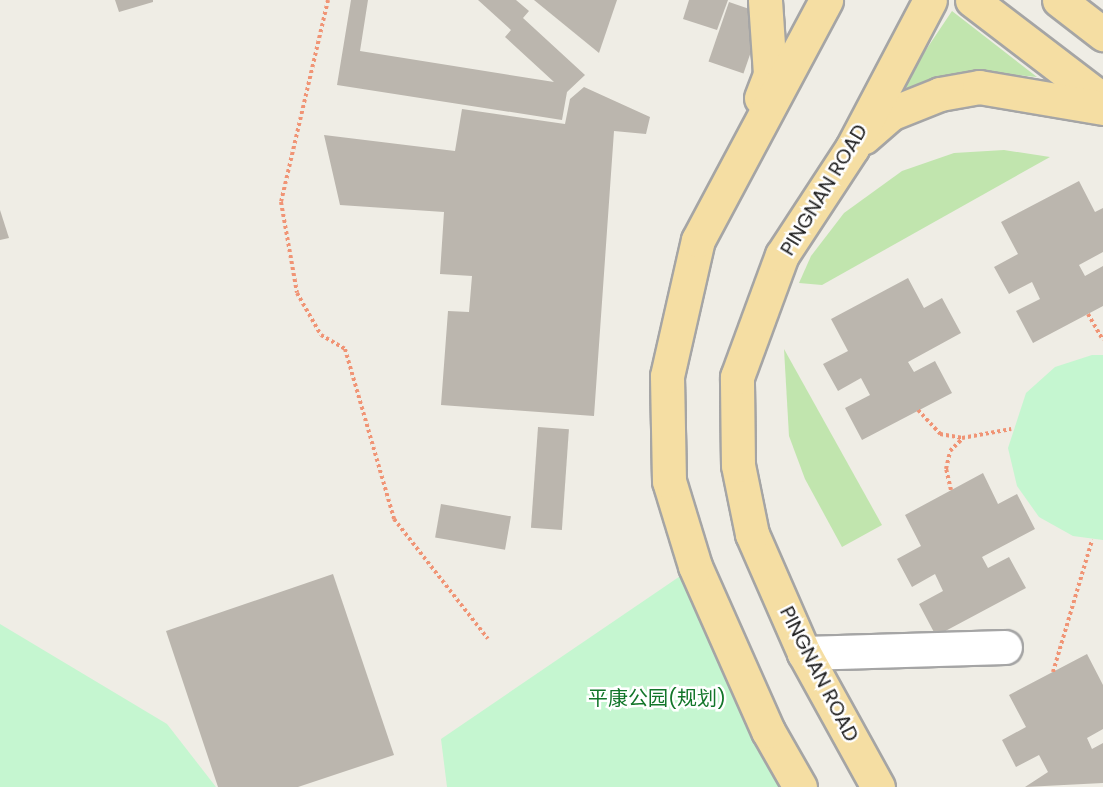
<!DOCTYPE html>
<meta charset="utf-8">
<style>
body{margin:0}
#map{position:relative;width:1103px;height:787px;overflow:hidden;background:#efede5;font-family:Poppins,"Noto Sans SC",sans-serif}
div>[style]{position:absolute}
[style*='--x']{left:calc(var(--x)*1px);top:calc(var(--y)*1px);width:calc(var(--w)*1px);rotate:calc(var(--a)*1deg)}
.grass>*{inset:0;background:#c1e5ae}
.park>*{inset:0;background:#c5f6d0}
.building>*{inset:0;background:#bbb6ae;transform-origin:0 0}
.path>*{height:4px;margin-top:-2px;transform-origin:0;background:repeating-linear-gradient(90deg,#f09475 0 3px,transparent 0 6px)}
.roads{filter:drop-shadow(2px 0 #a5a5a5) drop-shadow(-2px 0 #a5a5a5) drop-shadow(0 2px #a5a5a5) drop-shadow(0 -2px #a5a5a5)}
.minor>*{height:33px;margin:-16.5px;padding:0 16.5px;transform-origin:16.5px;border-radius:16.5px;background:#fff}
.major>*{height:33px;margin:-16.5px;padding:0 16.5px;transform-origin:16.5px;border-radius:16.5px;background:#f5dea3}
span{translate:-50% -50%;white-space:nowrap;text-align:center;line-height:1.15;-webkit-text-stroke:5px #fff;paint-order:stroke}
.street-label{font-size:20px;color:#1e1e1e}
.park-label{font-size:20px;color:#13762a}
</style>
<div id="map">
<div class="grass">
<div style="clip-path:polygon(952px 11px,1037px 77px,983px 72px,893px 99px)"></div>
<div style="clip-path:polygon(1004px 150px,1050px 157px,822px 285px,799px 283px,811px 256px,844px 213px,902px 171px,954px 153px)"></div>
<div style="clip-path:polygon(784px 349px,882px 525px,842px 547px,805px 479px,789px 436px)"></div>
</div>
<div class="park">
<div style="clip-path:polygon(1092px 355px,1103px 355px,1103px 540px,1073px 536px,1039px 517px,1017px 486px,1008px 448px,1026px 393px,1055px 367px)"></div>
<div style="clip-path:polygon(695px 566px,800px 787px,447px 787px,441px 739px)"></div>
<div style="clip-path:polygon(0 624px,167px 724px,216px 787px,0 787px)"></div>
</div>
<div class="building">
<div style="clip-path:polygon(115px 0,153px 0,153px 2px,119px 12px)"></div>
<div style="clip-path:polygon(351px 0,368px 0,360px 51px,554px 82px,505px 37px,511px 30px,478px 0,516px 0,529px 11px,523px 18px,585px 75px,567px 92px,562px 120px,337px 85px)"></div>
<div style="clip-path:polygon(534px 0,617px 0,599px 53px)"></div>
<div style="clip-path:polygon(689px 0,728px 0,717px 30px,683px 19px)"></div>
<div style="left:729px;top:2px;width:37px;height:63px;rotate:19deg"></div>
<div style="clip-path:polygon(584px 87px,650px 117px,646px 134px,614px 131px,594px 416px,441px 405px,448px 311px,469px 312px,472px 276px,440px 274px,444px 212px,340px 205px,324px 135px,455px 151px,462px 109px,565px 124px,570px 99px)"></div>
<div style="clip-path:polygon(1079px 181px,1095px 212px,1103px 208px,1103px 252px,1079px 265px,1085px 276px,1103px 266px,1103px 306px,1033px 343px,1016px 311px,1040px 299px,1032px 282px,1009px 294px,994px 267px,1018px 254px,1001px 222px)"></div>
<div style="clip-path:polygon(0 210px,9px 238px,0 240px)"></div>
<div style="clip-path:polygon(908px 278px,924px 308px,942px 298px,961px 333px,908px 362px,914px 372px,935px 361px,952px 393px,862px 440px,845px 408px,870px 395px,861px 378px,838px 391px,823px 364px,848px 351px,831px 319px)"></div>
<div style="left:538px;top:427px;width:31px;height:101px;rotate:4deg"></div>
<div style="clip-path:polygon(983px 473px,998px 504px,1017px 494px,1035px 529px,982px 557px,988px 568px,1009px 557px,1026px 588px,936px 636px,919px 604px,943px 591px,935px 574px,912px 587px,897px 559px,921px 546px,905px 515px)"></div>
<div style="left:441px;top:504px;width:71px;height:34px;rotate:10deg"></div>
<div style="clip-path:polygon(333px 574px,394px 755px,298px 787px,218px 787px,166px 631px)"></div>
<div style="clip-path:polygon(1087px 654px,1103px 685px,1103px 729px,1087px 738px,1092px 749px,1103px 743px,1103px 783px,1025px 787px,1048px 772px,1039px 755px,1016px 767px,1002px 740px,1026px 727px,1009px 695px)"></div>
</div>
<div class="path">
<div style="--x:328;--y:0;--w:207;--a:103.1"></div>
<div style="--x:281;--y:202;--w:92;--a:80"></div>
<div style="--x:297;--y:293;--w:48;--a:60.3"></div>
<div style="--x:321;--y:335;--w:28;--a:30"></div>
<div style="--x:345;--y:349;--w:177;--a:73.9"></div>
<div style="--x:394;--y:519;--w:152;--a:51.9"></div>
<div style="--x:1088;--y:314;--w:30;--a:60"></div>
<div style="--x:918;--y:410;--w:33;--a:47"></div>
<div style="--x:940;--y:434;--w:22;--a:10"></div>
<div style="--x:962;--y:438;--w:50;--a:-10.4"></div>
<div style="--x:951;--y:490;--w:22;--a:-103"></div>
<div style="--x:946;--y:469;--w:18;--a:-77"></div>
<div style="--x:950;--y:451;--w:17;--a:-45"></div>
<div style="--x:1053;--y:672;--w:138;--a:-73.5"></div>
</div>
<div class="roads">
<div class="minor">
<div style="--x:804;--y:653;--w:201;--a:-1.7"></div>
</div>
<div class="major">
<div style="--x:972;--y:0;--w:165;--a:37.4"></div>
<div style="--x:1059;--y:0;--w:56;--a:37.7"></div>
<div style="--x:761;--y:98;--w:26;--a:-69"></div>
<div style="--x:770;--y:74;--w:74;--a:-93.9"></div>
<div style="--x:864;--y:137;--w:35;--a:-41"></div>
<div style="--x:890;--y:114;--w:54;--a:-21.8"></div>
<div style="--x:940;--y:94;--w:40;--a:-10"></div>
<div style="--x:979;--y:87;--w:126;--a:9.6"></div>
<div style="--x:800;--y:787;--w:64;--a:-119.7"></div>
<div style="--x:768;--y:731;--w:180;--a:-113.9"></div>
<div style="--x:695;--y:566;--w:89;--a:-107"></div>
<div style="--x:669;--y:481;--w:105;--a:-91.1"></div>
<div style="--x:667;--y:376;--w:139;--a:-77.2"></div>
<div style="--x:698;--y:240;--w:272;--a:-61.9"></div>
<div style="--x:878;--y:787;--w:153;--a:-118.9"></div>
<div style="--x:804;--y:653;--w:130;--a:-113.6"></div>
<div style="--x:752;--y:534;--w:70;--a:-101.5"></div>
<div style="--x:738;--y:465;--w:88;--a:-90.7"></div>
<div style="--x:737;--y:377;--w:130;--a:-69.8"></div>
<div style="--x:782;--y:255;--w:128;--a:-56.8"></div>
<div style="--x:852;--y:148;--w:167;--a:-62.2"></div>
</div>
</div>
<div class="street-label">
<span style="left:824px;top:190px;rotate:-59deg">PINGNAN ROAD</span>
<span style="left:819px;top:674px;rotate:63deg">PINGNAN ROAD</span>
</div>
<div class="park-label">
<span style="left:657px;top:698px">平康公园(规划)</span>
</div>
</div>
